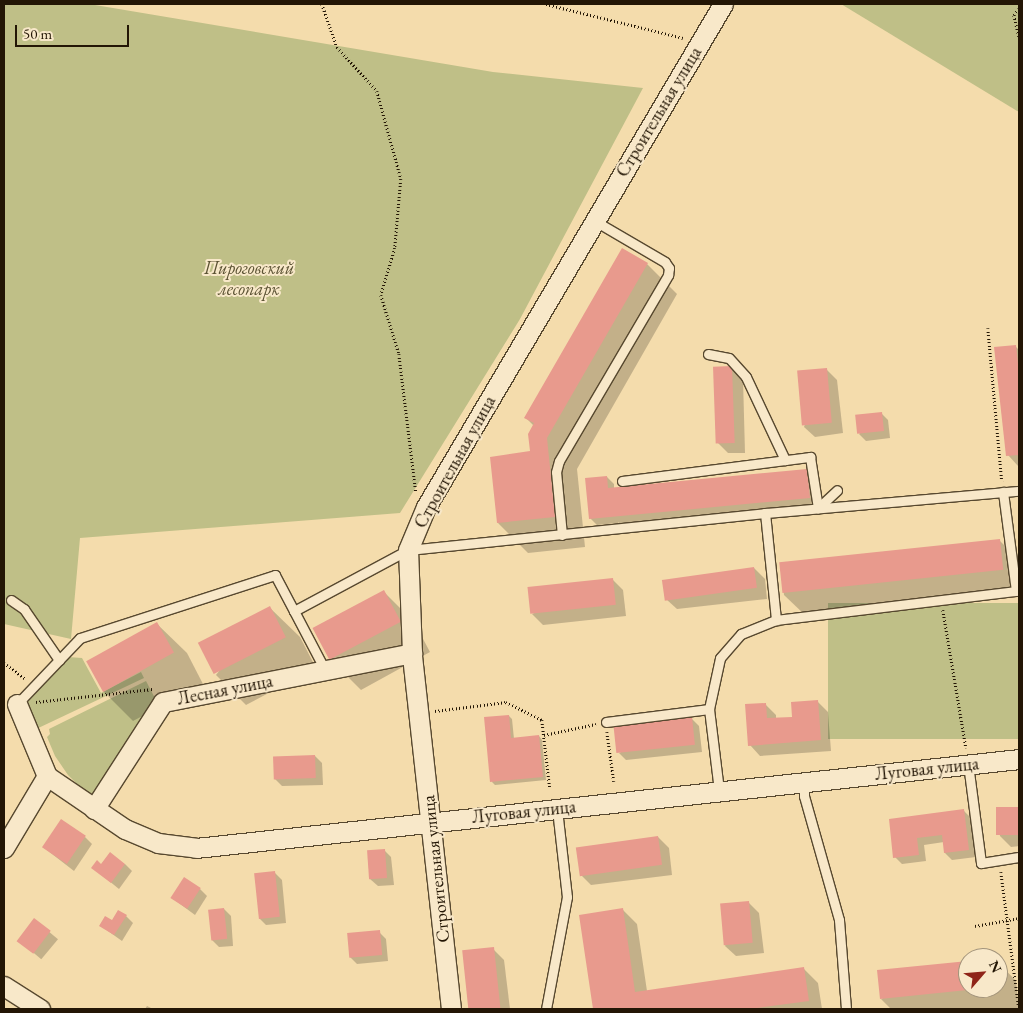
<!DOCTYPE html>
<meta charset="utf-8">
<style>
body{margin:0}
#map{position:relative;width:1023px;height:1013px;overflow:hidden;background:#f4dcac;font-family:"EB Garamond",serif}
div>[style]{position:absolute}
[style*='--x']{left:calc(var(--x)*1px);top:calc(var(--y)*1px);width:calc(var(--w)*1px);rotate:calc(var(--a)*1deg)}
.green>*{inset:0;background:#bfbf87;transform-origin:0 0}
.shadow>*{inset:0;background:#0003;transform-origin:0 0}
.building>*{inset:0;background:#e89a8d;transform-origin:0 0}
.path>*{height:2.5px;margin-top:-1.25px;transform-origin:0;background:repeating-linear-gradient(90deg,#231605 0 1px,transparent 0 3.5px)}
.roads{filter:drop-shadow(1px 0 #57482f) drop-shadow(-1px 0 #57482f) drop-shadow(0 1px #57482f) drop-shadow(0 -1px #57482f)}
.service>*{height:9px;margin:-4.5px;padding:0 4.5px;transform-origin:4.5px;border-radius:4.5px;background:#f8e8c9}
.minor>*{height:19px;margin:-9.5px;padding:0 9.5px;transform-origin:9.5px;border-radius:9.5px;background:#f8e8c9}
span{translate:-50% -50%;white-space:nowrap;text-align:center;line-height:1.15;-webkit-text-stroke:4px #f8e8c9;paint-order:stroke}
.street-label{font-size:18px;color:#231605}
.park-label{font-size:18px;color:#5a5132;font-style:italic}
.frame{position:absolute;inset:0;border:5px solid #231605;pointer-events:none}
.north{position:absolute;left:958px;top:948px;width:50px;height:50px;box-sizing:border-box;background:#f8e8c9;border:1px solid #a3947b;border-radius:50%;rotate:63deg;font-size:14px;font-weight:700;line-height:20px;text-align:center;color:#231605}
.north::after{content:'';display:block;margin:auto;width:18px;height:22px;background:#8f2418;clip-path:polygon(50% 0,100% 100%,50% 72%,0 100%)}
.scale{position:absolute;left:15px;top:25px;width:114px;height:22px;box-sizing:border-box;border:2px solid #231605;border-top:0;padding-left:6px;font-size:15px;line-height:18px;white-space:nowrap;color:#231605;-webkit-text-stroke:4px #f8e8c9;paint-order:stroke}
</style>
<div id="map">
<div class="green">
<div style="clip-path:polygon(4px 4px,89px 4px,493px 72px,643px 88px,520px 319px,400px 513px,80px 538px,71px 639px,4px 624px)"></div>
<div style="clip-path:polygon(841px 4px,1019px 4px,1019px 112px)"></div>
<div style="left:1019px;top:603px;width:136px;height:191px;rotate:90deg"></div>
<div style="clip-path:polygon(68px 657px,82px 658px,101px 693px,141px 672px,144px 678px,32px 731px,20px 704px)"></div>
<div style="clip-path:polygon(146px 681px,158px 704px,95px 793px,87px 794px,68px 775px,55px 756px,47px 737px,50px 734px,49px 729px)"></div>
</div>
<div class="shadow">
<div style="clip-path:polygon(647px 264px,677px 294px,577px 469px,585px 547px,528px 553px,498px 523px,531px 452px,534px 426px,526px 418px)"></div>
<div style="clip-path:polygon(1015px 346px,1019px 350px,1019px 467px,1008px 455px)"></div>
<div style="clip-path:polygon(732px 368px,743px 379px,745px 453px,728px 453px,717px 442px)"></div>
<div style="clip-path:polygon(826px 369px,837px 380px,843px 433px,815px 437px,804px 427px)"></div>
<div style="clip-path:polygon(881px 413px,888px 420px,890px 438px,866px 441px,859px 434px)"></div>
<div style="clip-path:polygon(807px 471px,818px 482px,820px 508px,623px 527px,618px 522px,618px 523px,597px 525px,590px 518px,607px 477px,614px 484px,614px 489px)"></div>
<div style="clip-path:polygon(999px 540px,1019px 560px,1019px 591px,806px 616px,784px 595px,781px 566px)"></div>
<div style="clip-path:polygon(754px 568px,765px 579px,767px 599px,677px 609px,666px 599px)"></div>
<div style="clip-path:polygon(612px 579px,623px 590px,626px 616px,543px 625px,532px 614px)"></div>
<div style="clip-path:polygon(384px 592px,414px 622px,430px 652px,361px 690px,331px 660px)"></div>
<div style="clip-path:polygon(269px 607px,300px 637px,316px 668px,246px 705px,216px 675px)"></div>
<div style="clip-path:polygon(156px 623px,187px 653px,203px 684px,133px 721px,103px 691px)"></div>
<div style="clip-path:polygon(817px 701px,828px 712px,831px 751px,760px 756px,750px 745px,765px 704px,776px 715px,776px 719px,794px 718px)"></div>
<div style="clip-path:polygon(509px 716px,512px 719px,514px 739px,539px 736px,542px 740px,546px 780px,495px 785px,492px 782px)"></div>
<div style="clip-path:polygon(692px 719px,699px 726px,702px 752px,626px 760px,619px 753px)"></div>
<div style="clip-path:polygon(315px 756px,322px 763px,323px 785px,282px 786px,275px 779px)"></div>
<div style="clip-path:polygon(1019px 808px,1019px 846px,1011px 847px,1000px 836px,997px 810px)"></div>
<div style="clip-path:polygon(964px 811px,971px 818px,976px 857px,952px 860px,945px 853px,944px 842px,924px 845px,926px 861px,902px 864px,895px 857px,890px 820px)"></div>
<div style="clip-path:polygon(85px 837px,92px 844px,74px 871px,43px 847px)"></div>
<div style="clip-path:polygon(658px 837px,669px 848px,672px 875px,591px 885px,580px 874px)"></div>
<div style="clip-path:polygon(384px 850px,391px 857px,394px 885px,378px 886px,370px 879px)"></div>
<div style="clip-path:polygon(125px 864px,132px 871px,119px 889px,93px 868px)"></div>
<div style="clip-path:polygon(275px 873px,282px 880px,286px 923px,266px 925px,259px 918px)"></div>
<div style="clip-path:polygon(200px 889px,207px 896px,195px 915px,172px 898px)"></div>
<div style="clip-path:polygon(748px 902px,759px 913px,764px 953px,736px 956px,725px 946px)"></div>
<div style="clip-path:polygon(224px 909px,231px 916px,233px 946px,219px 947px,212px 940px)"></div>
<div style="clip-path:polygon(623px 910px,637px 924px,647px 991px,804px 969px,818px 983px,822px 1009px,594px 1009px,581px 916px)"></div>
<div style="clip-path:polygon(126px 916px,133px 923px,122px 941px,101px 926px)"></div>
<div style="left:35px;top:920px;width:30px;height:26px;rotate:40deg"></div>
<div style="clip-path:polygon(379px 932px,386px 939px,388px 961px,357px 964px,350px 957px)"></div>
<div style="clip-path:polygon(493px 949px,504px 960px,510px 1009px,470px 1009px,463px 952px)"></div>
<div style="clip-path:polygon(968px 962px,968px 988px,998px 988px,998px 962px,1016px 981px,1019px 1008px,891px 1009px,881px 999px)"></div>
<div style="clip-path:polygon(147px 1006px,153px 1009px,145px 1009px)"></div>
</div>
<div class="building">
<div style="clip-path:polygon(622px 248px,648px 263px,547px 438px,555px 517px,497px 523px,490px 457px,530px 451px,528px 434px,534px 423px,524px 418px)"></div>
<div style="clip-path:polygon(1016px 345px,1019px 373px,1019px 455px,1006px 456px,994px 347px)"></div>
<div style="left:732px;top:366px;width:77px;height:19px;rotate:88deg"></div>
<div style="left:827px;top:368px;width:55px;height:30px;rotate:85deg"></div>
<div style="left:882px;top:412px;width:19px;height:27px;rotate:84deg"></div>
<div style="clip-path:polygon(807px 469px,810px 498px,589px 519px,585px 478px,607px 476px,608px 488px)"></div>
<div style="left:1000px;top:539px;width:31px;height:222px;rotate:84deg"></div>
<div style="left:754px;top:567px;width:21px;height:93px;rotate:82deg"></div>
<div style="left:613px;top:578px;width:27px;height:86px;rotate:84deg"></div>
<div style="left:384px;top:590px;width:36px;height:81px;rotate:62deg"></div>
<div style="left:270px;top:606px;width:35px;height:81px;rotate:63deg"></div>
<div style="left:157px;top:622px;width:35px;height:81px;rotate:61deg"></div>
<div style="clip-path:polygon(818px 700px,821px 740px,748px 746px,745px 704px,766px 703px,767px 718px,792px 717px,791px 702px)"></div>
<div style="clip-path:polygon(509px 715px,511px 738px,539px 735px,543px 777px,490px 782px,484px 717px)"></div>
<div style="left:692px;top:717px;width:28px;height:79px;rotate:84deg"></div>
<div style="left:315px;top:755px;width:23px;height:42px;rotate:88deg"></div>
<div style="left:1019px;top:807px;width:28px;height:23px;rotate:90deg"></div>
<div style="clip-path:polygon(964px 809px,969px 850px,944px 853px,942px 835px,917px 838px,919px 855px,893px 858px,889px 819px)"></div>
<div style="left:61px;top:819px;width:30px;height:34px;rotate:34deg"></div>
<div style="left:658px;top:836px;width:29px;height:83px;rotate:82deg"></div>
<div style="left:385px;top:849px;width:29px;height:18px;rotate:86deg"></div>
<div style="clip-path:polygon(110px 852px,125px 864px,111px 883px,91px 868px,97px 860px,101px 864px)"></div>
<div style="left:275px;top:871px;width:46px;height:21px;rotate:84deg"></div>
<div style="left:184px;top:877px;width:20px;height:25px;rotate:33deg"></div>
<div style="left:749px;top:901px;width:42px;height:29px;rotate:85deg"></div>
<div style="left:224px;top:908px;width:31px;height:16px;rotate:84deg"></div>
<div style="clip-path:polygon(623px 908px,635px 992px,804px 967px,809px 1001px,750px 1009px,593px 1009px,579px 915px)"></div>
<div style="clip-path:polygon(118px 910px,127px 915px,114px 935px,99px 926px,105px 916px,112px 920px)"></div>
<div style="left:34px;top:918px;width:21px;height:29px;rotate:37deg"></div>
<div style="left:380px;top:930px;width:25px;height:33px;rotate:85deg"></div>
<div style="left:494px;top:947px;width:62px;height:32px;rotate:84deg"></div>
<div style="clip-path:polygon(968px 961px,968px 988px,977px 989px,880px 999px,877px 970px)"></div>
</div>
<div class="path">
<div style="--x:322;--y:4;--w:46;--a:70.8"></div>
<div style="--x:337;--y:47;--w:59;--a:47.7"></div>
<div style="--x:377;--y:91;--w:91;--a:74.7"></div>
<div style="--x:401;--y:179;--w:69;--a:95"></div>
<div style="--x:395;--y:248;--w:49;--a:106.6"></div>
<div style="--x:381;--y:295;--w:62;--a:73"></div>
<div style="--x:399;--y:354;--w:139;--a:83"></div>
<div style="--x:546;--y:4;--w:141;--a:13.9"></div>
<div style="--x:1019;--y:9;--w:8;--a:130"></div>
<div style="--x:1014;--y:15;--w:22;--a:77"></div>
<div style="--x:988;--y:328;--w:154;--a:84.8"></div>
<div style="--x:943;--y:610;--w:140;--a:80.5"></div>
<div style="--x:4;--y:663;--w:26;--a:36"></div>
<div style="--x:36;--y:702;--w:117;--a:-6.4"></div>
<div style="--x:435;--y:711;--w:72;--a:-7.2"></div>
<div style="--x:506;--y:702;--w:40;--a:26.6"></div>
<div style="--x:542;--y:720;--w:69;--a:83.4"></div>
<div style="--x:607;--y:732;--w:50;--a:82"></div>
<div style="--x:544;--y:735;--w:53;--a:-11.9"></div>
<div style="--x:1001;--y:872;--w:138;--a:82.5"></div>
<div style="--x:975;--y:926;--w:45;--a:-10.3"></div>
</div>
<div class="roads">
<div class="service">
<div style="--x:708;--y:354;--w:21;--a:11"></div>
<div style="--x:729;--y:358;--w:25;--a:48"></div>
<div style="--x:746;--y:377;--w:92;--a:64.8"></div>
<div style="--x:622;--y:481;--w:190;--a:-7.3"></div>
<div style="--x:810;--y:457;--w:52;--a:81.1"></div>
<div style="--x:818;--y:508;--w:26;--a:-43"></div>
<div style="--x:765;--y:513;--w:108;--a:84.1"></div>
<div style="--x:776;--y:620;--w:242;--a:-6.9"></div>
<div style="--x:1016;--y:591;--w:100;--a:-97.5"></div>
<div style="--x:562;--y:535;--w:63;--a:-95.4"></div>
<div style="--x:556;--y:472;--w:11;--a:-75"></div>
<div style="--x:559;--y:461;--w:216;--a:-59.6"></div>
<div style="--x:668;--y:275;--w:7;--a:-82"></div>
<div style="--x:669;--y:268;--w:7;--a:-124"></div>
<div style="--x:665;--y:262;--w:81;--a:-149.6"></div>
<div style="--x:11;--y:600;--w:16;--a:35"></div>
<div style="--x:24;--y:609;--w:62;--a:55.5"></div>
<div style="--x:325;--y:670;--w:67;--a:-117.7"></div>
<div style="--x:294;--y:611;--w:129;--a:-28.2"></div>
<div style="--x:408;--y:550;--w:359;--a:-5.9"></div>
<div style="--x:765;--y:513;--w:255;--a:-5"></div>
<div style="--x:17;--y:704;--w:91;--a:-46.3"></div>
<div style="--x:80;--y:638;--w:205;--a:-17.9"></div>
<div style="--x:275;--y:575;--w:41;--a:62.2"></div>
<div style="--x:709;--y:709;--w:52;--a:-77.8"></div>
<div style="--x:720;--y:658;--w:32;--a:-49"></div>
<div style="--x:741;--y:634;--w:38;--a:-22"></div>
<div style="--x:606;--y:722;--w:104;--a:-7.2"></div>
<div style="--x:709;--y:709;--w:83;--a:83"></div>
<div style="--x:968;--y:764;--w:100;--a:82.5"></div>
<div style="--x:981;--y:863;--w:38;--a:-9"></div>
<div style="--x:804;--y:782;--w:14;--a:90"></div>
<div style="--x:804;--y:796;--w:129;--a:74.2"></div>
<div style="--x:839;--y:920;--w:89;--a:85.5"></div>
<div style="--x:546;--y:1009;--w:114;--a:-79.4"></div>
<div style="--x:567;--y:897;--w:89;--a:-96.5"></div>
</div>
<div class="minor">
<div style="--x:17;--y:704;--w:78;--a:67.4"></div>
<div style="--x:47;--y:776;--w:94;--a:34.2"></div>
<div style="--x:125;--y:829;--w:36;--a:23"></div>
<div style="--x:158;--y:843;--w:38;--a:7"></div>
<div style="--x:196;--y:848;--w:828;--a:-6.17"></div>
<div style="--x:94;--y:809;--w:127;--a:-57.2"></div>
<div style="--x:163;--y:702;--w:254;--a:-11.1"></div>
<div style="--x:4;--y:848;--w:84;--a:-59.2"></div>
<div style="--x:4;--y:986;--w:43;--a:32.6"></div>
<div style="--x:451;--y:1009;--w:358;--a:-96.3"></div>
<div style="--x:412;--y:653;--w:103;--a:-92.2"></div>
<div style="--x:408;--y:550;--w:47;--a:-67.3"></div>
<div style="--x:426;--y:507;--w:584;--a:-59.44"></div>
</div>
</div>
<div class="street-label">
<span style="left:659px;top:112px;rotate:-59deg">Строительная улица</span>
<span style="left:455px;top:462px;rotate:-61deg">Строительная улица</span>
<span style="left:225px;top:690px;rotate:-11deg">Лесная улица</span>
<span style="left:927px;top:769px;rotate:-6deg">Луговая улица</span>
<span style="left:524px;top:812px;rotate:-6deg">Луговая улица</span>
<span style="left:436px;top:869px;rotate:-96deg">Строительная улица</span>
</div>
<div class="park-label">
<span style="left:249px;top:279px">Пироговский<br>лесопарк</span>
</div>
<div class="frame"></div>
<div class="north">N</div>
<div class="scale">50 m</div>
</div>
